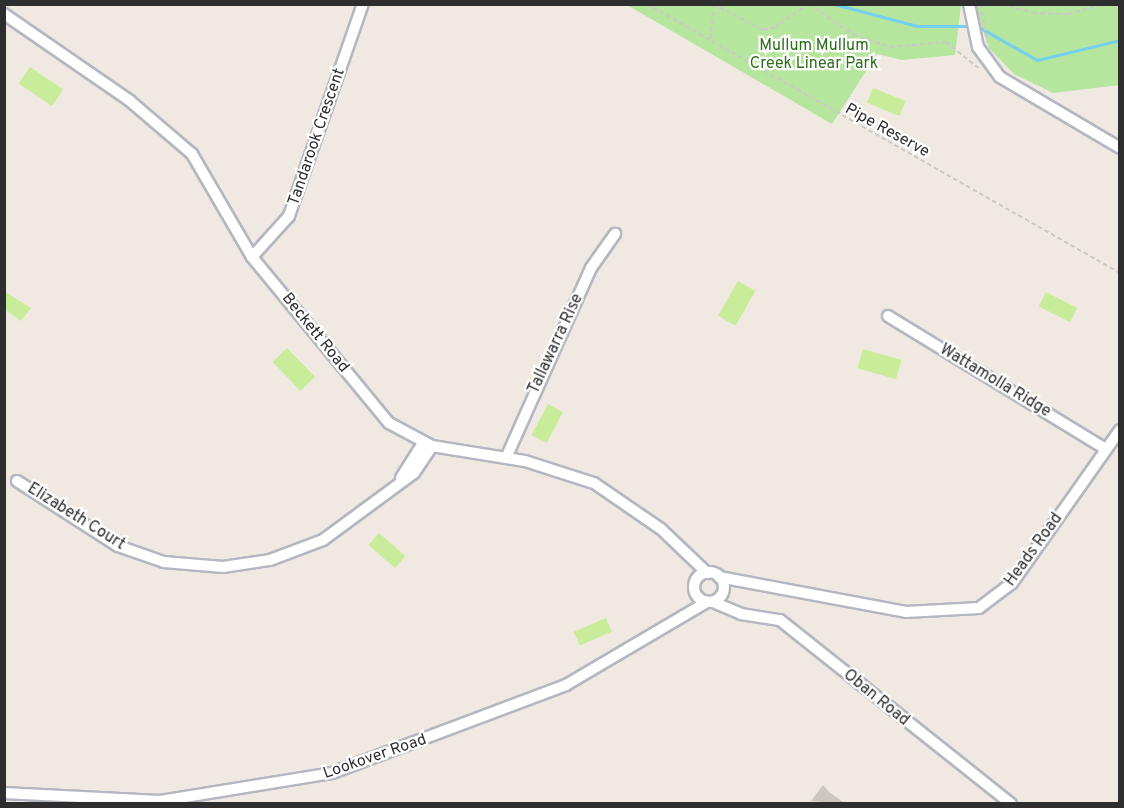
<!DOCTYPE html>
<style>
body{margin:0}
#map{position:relative;width:1124px;height:808px;overflow:hidden;background:#efe9e1;font-family:Overpass,sans-serif}
div>[style]{position:absolute}
[style*='--x']{left:calc(var(--x)*1px);top:calc(var(--y)*1px);width:calc(var(--w)*1px);rotate:calc(var(--a)*1deg)}
.green>*{inset:0;background:#b6e59e}
.pitch>*{inset:0;background:#c9ec9a;transform-origin:0 0}
.stream>*{height:3px;margin:-1.5px;padding:0 1.5px;transform-origin:1.5px;border-radius:1.5px;background:#75cff0}
.building>*{inset:0;background:#cbc7bf}
.path>*{height:1.5px;margin-top:-0.75px;transform-origin:0;background:repeating-linear-gradient(90deg,#c9c9c9 0 4.5px,transparent 0 7.5px)}
.roads{filter:drop-shadow(2px 0 #b4b7c1) drop-shadow(-2px 0 #b4b7c1) drop-shadow(0 2px #b4b7c1) drop-shadow(0 -2px #b4b7c1)}
.minor>*{height:10px;margin:-5px;padding:0 5px;transform-origin:5px;border-radius:5px;background:#fff}
.minor>.ring{margin:-5px;padding:0;box-sizing:content-box;background:none;border:10px solid #fff;border-radius:50%}
span{translate:-50% -50%;white-space:nowrap;text-align:center;line-height:1.15;-webkit-text-stroke:4.5px #fff;paint-order:stroke}
.park-label{font-size:16px;color:#2c6e1b}
.street-label{font-size:16px;color:#2e2e2e}
.frame{position:absolute;inset:0;border:6px solid #2e2e2e;pointer-events:none}
</style>
<div id="map">
<div class="green">
<div style="clip-path:polygon(961px 5px,955px 55px,902px 60px,877px 54px,832px 124px,627px 5px)"></div>
<div style="clip-path:polygon(974px 5px,1119px 5px,1119px 85px,1053px 93px,1014px 74px,989px 48px)"></div>
</div>
<div class="pitch">
<div style="left:30px;top:67px;width:40px;height:20px;rotate:34deg"></div>
<div style="left:873px;top:88px;width:35px;height:16px;rotate:22deg"></div>
<div style="left:738px;top:281px;width:20px;height:40px;rotate:30deg"></div>
<div style="clip-path:polygon(4px 291px,31px 308px,21px 321px,5px 310px)"></div>
<div style="left:1046px;top:292px;width:35px;height:16px;rotate:27deg"></div>
<div style="left:287px;top:348px;width:40px;height:20px;rotate:46deg"></div>
<div style="left:863px;top:349px;width:40px;height:20px;rotate:16deg"></div>
<div style="left:548px;top:404px;width:17px;height:35px;rotate:28deg"></div>
<div style="left:379px;top:533px;width:35px;height:16px;rotate:41deg"></div>
<div style="left:606px;top:618px;width:15px;height:35px;rotate:67deg"></div>
</div>
<div class="stream">
<div style="--x:834;--y:4;--w:86;--a:14.8"></div>
<div style="--x:917;--y:26;--w:53;--a:0"></div>
<div style="--x:977;--y:26;--w:69;--a:29.5"></div>
<div style="--x:1037;--y:60;--w:85;--a:-13.5"></div>
</div>
<div class="building">
<div style="clip-path:polygon(823px 785px,829px 792px,846px 804px,811px 801px)"></div>
</div>
<div class="path">
<div style="--x:647;--y:4;--w:544;--a:29.63"></div>
<div style="--x:713;--y:4;--w:56;--a:27.5"></div>
<div style="--x:763;--y:30;--w:11;--a:-10"></div>
<div style="--x:774;--y:28;--w:42;--a:-35.2"></div>
<div style="--x:809;--y:4;--w:55;--a:34.6"></div>
<div style="--x:854;--y:35;--w:38;--a:18"></div>
<div style="--x:890;--y:47;--w:56;--a:-5.1"></div>
<div style="--x:946;--y:42;--w:43;--a:38.5"></div>
<div style="--x:981;--y:4;--w:39;--a:80"></div>
<div style="--x:1002;--y:4;--w:32;--a:16"></div>
<div style="--x:1033;--y:13;--w:35;--a:2"></div>
<div style="--x:1068;--y:14;--w:39;--a:-15"></div>
<div style="--x:710;--y:39;--w:34;--a:-83"></div>
</div>
<div class="roads">
<div class="minor">
<div style="--x:969;--y:4;--w:44;--a:78.2"></div>
<div style="--x:978;--y:47;--w:37;--a:54"></div>
<div style="--x:1000;--y:77;--w:139;--a:30.6"></div>
<div style="--x:4;--y:14;--w:153;--a:34.6"></div>
<div style="--x:130;--y:101;--w:82;--a:40.5"></div>
<div style="--x:192;--y:154;--w:119;--a:59.8"></div>
<div style="--x:252;--y:257;--w:215;--a:50.5"></div>
<div style="--x:389;--y:423;--w:49;--a:28.1"></div>
<div style="--x:432;--y:446;--w:94;--a:9.2"></div>
<div style="--x:525;--y:461;--w:72;--a:17.7"></div>
<div style="--x:594;--y:483;--w:81;--a:34.5"></div>
<div style="--x:661;--y:529;--w:64;--a:43.7"></div>
<div style="--x:252;--y:257;--w:55;--a:-47.9"></div>
<div style="--x:289;--y:216;--w:225;--a:-70.8"></div>
<div style="--x:888;--y:316;--w:252;--a:31.4"></div>
<div style="--x:506;--y:458;--w:208;--a:-65.9"></div>
<div style="--x:591;--y:268;--w:42;--a:-54.8"></div>
<div style="--x:401;--y:478;--w:41;--a:-57.8"></div>
<div style="--x:17;--y:481;--w:120;--a:32.8"></div>
<div style="--x:118;--y:546;--w:49;--a:19.2"></div>
<div style="--x:164;--y:562;--w:59;--a:4.8"></div>
<div style="--x:223;--y:567;--w:48;--a:-8.5"></div>
<div style="--x:270;--y:560;--w:57;--a:-20.7"></div>
<div style="--x:323;--y:540;--w:113;--a:-36.4"></div>
<div style="--x:414;--y:473;--w:32;--a:-56"></div>
<div class="ring" style="left:694px;top:572px;width:20px;height:20px"></div>
<div style="--x:719;--y:577;--w:190;--a:10.6"></div>
<div style="--x:906;--y:612;--w:73;--a:-3.1"></div>
<div style="--x:979;--y:608;--w:41;--a:-37.1"></div>
<div style="--x:1012;--y:583;--w:187;--a:-54.8"></div>
<div style="--x:713;--y:602;--w:30;--a:23"></div>
<div style="--x:741;--y:614;--w:39;--a:9"></div>
<div style="--x:780;--y:620;--w:295;--a:38.5"></div>
<div style="--x:4;--y:793;--w:156;--a:2.9"></div>
<div style="--x:160;--y:801;--w:174;--a:-9.2"></div>
<div style="--x:332;--y:773;--w:250;--a:-20.6"></div>
<div style="--x:566;--y:685;--w:164;--a:-30.5"></div>
</div>
</div>
<div class="park-label">
<span style="left:814px;top:55px">Mullum Mullum<br>Creek Linear Park</span>
</div>
<div class="street-label">
<span style="left:887px;top:131px;rotate:29deg">Pipe Reserve</span>
<span style="left:317px;top:137px;rotate:-71deg">Tandarook Crescent</span>
<span style="left:315px;top:333px;rotate:51deg">Beckett Road</span>
<span style="left:556px;top:344px;rotate:-65deg">Tallawarra Rise</span>
<span style="left:995px;top:381px;rotate:31deg">Wattamolla Ridge</span>
<span style="left:76px;top:517px;rotate:32deg">Elizabeth Court</span>
<span style="left:1034px;top:550px;rotate:-54deg">Heads Road</span>
<span style="left:876px;top:698px;rotate:39deg">Oban Road</span>
<span style="left:375px;top:757px;rotate:-19deg">Lookover Road</span>
</div>
<div class="frame"></div>
</div>
